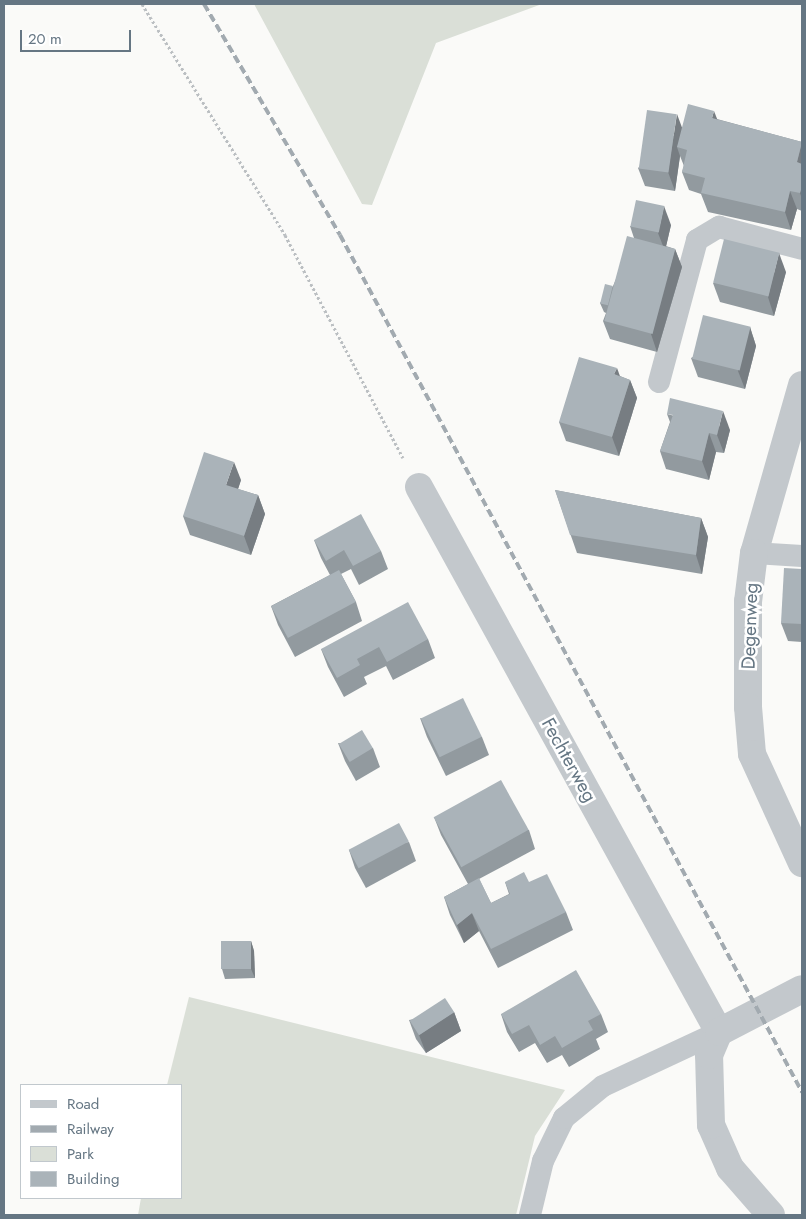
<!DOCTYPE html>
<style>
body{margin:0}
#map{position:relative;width:806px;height:1219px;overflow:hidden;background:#fafaf8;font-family:Jost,sans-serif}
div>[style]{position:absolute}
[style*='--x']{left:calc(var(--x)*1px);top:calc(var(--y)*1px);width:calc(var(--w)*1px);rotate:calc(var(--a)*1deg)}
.green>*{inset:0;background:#dadfd7}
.path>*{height:3px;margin-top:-1.5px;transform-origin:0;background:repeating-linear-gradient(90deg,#bbbfc2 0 2.5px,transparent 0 5px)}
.service>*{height:22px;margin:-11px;padding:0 11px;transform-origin:11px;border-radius:11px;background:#c3c8cc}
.minor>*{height:28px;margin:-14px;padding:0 14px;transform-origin:14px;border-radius:14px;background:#c3c8cc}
.rail>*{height:4px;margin-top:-2px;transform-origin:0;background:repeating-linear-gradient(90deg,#a2aab0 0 8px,transparent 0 12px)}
.wall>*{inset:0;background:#929a9f}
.shaded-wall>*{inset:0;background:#777d82}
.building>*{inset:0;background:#aab3b9;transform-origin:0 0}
span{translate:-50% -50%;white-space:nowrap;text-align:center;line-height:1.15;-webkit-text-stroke:5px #fff;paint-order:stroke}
.street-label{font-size:19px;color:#657683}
.frame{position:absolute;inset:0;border:5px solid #657683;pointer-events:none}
.legend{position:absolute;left:20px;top:1084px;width:162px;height:115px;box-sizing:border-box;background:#fff;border:1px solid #c1c8cd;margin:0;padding:6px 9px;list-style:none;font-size:15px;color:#657683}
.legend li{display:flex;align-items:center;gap:10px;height:25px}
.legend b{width:25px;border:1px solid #c1c8cd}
.scale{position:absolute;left:20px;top:30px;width:111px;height:22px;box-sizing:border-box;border:2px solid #657683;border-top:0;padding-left:6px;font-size:15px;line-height:18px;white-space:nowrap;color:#657683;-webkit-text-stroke:4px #fff;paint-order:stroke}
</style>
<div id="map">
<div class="green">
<div style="clip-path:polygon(254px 4px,542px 4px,436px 43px,372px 205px,362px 204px)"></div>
<div style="clip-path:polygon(189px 997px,565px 1090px,535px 1136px,516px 1215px,138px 1215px,141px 1198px,181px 1198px,181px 1085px,167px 1085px)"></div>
</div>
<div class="path">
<div style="--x:142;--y:4;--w:272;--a:58.2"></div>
<div style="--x:285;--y:235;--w:252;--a:62.1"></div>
</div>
<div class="service">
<div style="--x:659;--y:382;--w:147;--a:-75"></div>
<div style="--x:697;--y:240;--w:26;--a:-31"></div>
<div style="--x:719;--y:227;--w:86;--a:14.8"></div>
<div style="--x:754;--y:553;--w:48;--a:3.6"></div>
<div style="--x:530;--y:1215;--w:56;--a:-76.5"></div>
<div style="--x:543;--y:1161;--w:48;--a:-64"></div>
<div style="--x:564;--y:1118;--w:50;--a:-39.4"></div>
<div style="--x:603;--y:1086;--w:128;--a:-25"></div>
</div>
<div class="minor">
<div style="--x:802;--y:385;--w:175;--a:105.9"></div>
<div style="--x:754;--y:553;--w:49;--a:97"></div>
<div style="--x:748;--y:602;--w:105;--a:90"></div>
<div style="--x:748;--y:707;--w:47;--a:85.1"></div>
<div style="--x:752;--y:754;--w:120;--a:65.4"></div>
<div style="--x:419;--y:487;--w:622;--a:61.17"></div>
<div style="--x:771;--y:1215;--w:62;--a:-131.1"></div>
<div style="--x:730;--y:1168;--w:47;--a:-113.8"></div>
<div style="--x:711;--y:1125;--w:70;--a:-91.6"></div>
<div style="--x:709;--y:1055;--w:25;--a:-67"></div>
<div style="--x:719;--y:1032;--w:93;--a:-27.4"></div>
</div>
<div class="rail">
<div style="--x:204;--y:4;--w:268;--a:59.5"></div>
<div style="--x:340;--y:235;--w:974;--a:61.67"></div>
</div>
<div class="wall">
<div style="clip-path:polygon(717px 119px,802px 142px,802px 211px,797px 209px,791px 230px,708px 212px,701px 194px,689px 190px,682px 172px,684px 166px,680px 156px,675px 191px,645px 186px,638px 168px,682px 128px)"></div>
<div style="clip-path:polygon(671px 225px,666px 246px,675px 249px,682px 267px,657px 352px,610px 339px,603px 321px,606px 313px,604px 312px,600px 303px,613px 286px,634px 238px,630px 226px)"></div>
<div style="clip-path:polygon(786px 272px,774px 316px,720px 302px,713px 283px)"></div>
<div style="clip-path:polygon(750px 327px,756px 346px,745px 389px,698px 377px,691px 358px)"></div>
<div style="clip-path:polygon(620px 376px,630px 380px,637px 398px,619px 456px,566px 441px,559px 422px)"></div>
<div style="clip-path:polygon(667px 414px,730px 430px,724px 453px,716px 452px,709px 480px,666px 469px,660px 451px,670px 422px)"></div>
<div style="clip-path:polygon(241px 480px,238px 489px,258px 495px,265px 514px,251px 555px,190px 535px,183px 516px)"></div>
<div style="clip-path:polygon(555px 490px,701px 518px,708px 537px,702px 574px,577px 553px)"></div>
<div style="clip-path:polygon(314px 540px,381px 551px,388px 569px,359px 585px,351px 569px,341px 574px,356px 602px,362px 621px,295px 657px,278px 625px,271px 606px,330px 575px,321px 558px)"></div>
<div style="clip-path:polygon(802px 569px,802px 642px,788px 641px,781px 623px)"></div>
<div style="clip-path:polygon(428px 639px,435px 658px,393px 680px,386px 666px,364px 677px,367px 684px,344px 697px,328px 667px,321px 649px)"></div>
<div style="clip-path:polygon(420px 718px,482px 737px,489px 755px,446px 776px,427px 737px)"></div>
<div style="clip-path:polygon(338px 743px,373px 748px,380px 767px,356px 781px,345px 761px)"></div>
<div style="clip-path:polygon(434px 817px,529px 830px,535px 849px,479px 879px,491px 903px,509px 894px,505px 882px,529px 882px,566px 912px,573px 930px,498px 968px,479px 931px,464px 943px,450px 915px,444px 897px,468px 884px,441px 835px)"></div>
<div style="clip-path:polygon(409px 842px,416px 861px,366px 888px,355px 868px,349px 850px)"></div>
<div style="clip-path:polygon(251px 941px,254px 951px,255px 978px,225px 979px,222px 969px)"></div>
<div style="clip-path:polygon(454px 1012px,461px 1031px,426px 1053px,416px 1039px,409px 1020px)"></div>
<div style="clip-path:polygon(501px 1014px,601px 1014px,608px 1032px,596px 1039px,600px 1049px,569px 1067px,562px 1055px,547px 1063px,535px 1043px,519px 1052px,507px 1032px)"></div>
</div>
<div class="shaded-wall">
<div style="clip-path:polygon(714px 111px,721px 129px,712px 118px)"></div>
<div style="clip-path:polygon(677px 114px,684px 133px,677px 147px,680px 156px,675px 191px,668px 172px)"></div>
<div style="clip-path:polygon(802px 142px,802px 177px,797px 162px)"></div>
<div style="clip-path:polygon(802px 186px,802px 199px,800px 193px)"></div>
<div style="clip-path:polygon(790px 191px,797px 209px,791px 230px,785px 212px)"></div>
<div style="clip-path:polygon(664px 206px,671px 225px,665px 251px,658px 233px)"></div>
<div style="clip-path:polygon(675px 249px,682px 267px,657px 352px,651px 334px)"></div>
<div style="clip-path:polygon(779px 253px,786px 272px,774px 316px,768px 297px)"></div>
<div style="clip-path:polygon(750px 327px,756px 346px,745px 389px,738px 371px)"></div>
<div style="clip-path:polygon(617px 368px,624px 387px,614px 374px)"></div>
<div style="clip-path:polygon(630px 380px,637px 398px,619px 456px,612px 437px)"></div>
<div style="clip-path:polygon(723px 411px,730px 430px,724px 453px,717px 435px)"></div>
<div style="clip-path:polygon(709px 433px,716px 452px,709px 480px,702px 461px)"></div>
<div style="clip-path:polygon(234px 462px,241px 480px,233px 504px,226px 485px)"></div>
<div style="clip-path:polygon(258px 495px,265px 514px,251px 555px,244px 536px)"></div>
<div style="clip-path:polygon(701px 518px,708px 537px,702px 574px,696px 555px)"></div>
<div style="clip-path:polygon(472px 913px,479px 931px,464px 943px,457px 925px)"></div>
<div style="clip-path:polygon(251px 941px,254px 951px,255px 978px,251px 969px)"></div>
<div style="clip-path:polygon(454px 1012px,461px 1031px,426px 1053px,419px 1035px)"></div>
</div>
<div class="building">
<div style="clip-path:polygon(688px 104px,714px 111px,712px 118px,802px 142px,797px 162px,802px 164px,802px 186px,800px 193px,790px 191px,785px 212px,701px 193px,705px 178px,682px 172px,687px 150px,677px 147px)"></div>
<div style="left:647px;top:110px;width:30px;height:59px;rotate:8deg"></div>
<div style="left:636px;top:200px;width:29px;height:27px;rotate:12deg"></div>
<div style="left:627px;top:236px;width:50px;height:88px;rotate:15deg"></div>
<div style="left:724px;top:239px;width:57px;height:45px;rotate:14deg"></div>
<div style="left:605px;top:284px;width:8px;height:20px;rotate:14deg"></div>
<div style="left:703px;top:315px;width:49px;height:45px;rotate:14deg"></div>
<div style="clip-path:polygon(579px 357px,617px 368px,614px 374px,630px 380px,612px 437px,559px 422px)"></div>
<div style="clip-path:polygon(670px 398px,723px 411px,717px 435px,709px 433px,702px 461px,660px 451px,673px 415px,667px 414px)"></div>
<div style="clip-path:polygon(204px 452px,234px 462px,226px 485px,258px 495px,244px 536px,183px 516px)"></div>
<div style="clip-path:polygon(555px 490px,701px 518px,696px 555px,570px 535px)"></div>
<div style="clip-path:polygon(361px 514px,381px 551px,353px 566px,344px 550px,326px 561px,314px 540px)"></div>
<div style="clip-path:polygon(784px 568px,802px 569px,802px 624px,781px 623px)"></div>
<div style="left:339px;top:570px;width:36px;height:77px;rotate:62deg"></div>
<div style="clip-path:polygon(408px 602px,428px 639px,387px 662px,379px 647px,357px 659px,360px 665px,337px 678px,321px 649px)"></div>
<div style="left:463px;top:698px;width:43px;height:47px;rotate:64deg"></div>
<div style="left:362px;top:730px;width:21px;height:27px;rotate:59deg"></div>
<div style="left:501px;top:780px;width:57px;height:77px;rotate:61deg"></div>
<div style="left:399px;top:823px;width:21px;height:57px;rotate:62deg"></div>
<div style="clip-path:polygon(524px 872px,529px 882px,547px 874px,566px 912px,491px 949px,472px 913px,457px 925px,444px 897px,479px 878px,491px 903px,510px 894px,505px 882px)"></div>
<div style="left:251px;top:941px;width:28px;height:30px;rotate:90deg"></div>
<div style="clip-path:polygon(576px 970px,601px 1014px,588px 1021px,593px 1030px,562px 1048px,555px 1036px,540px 1045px,529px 1025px,512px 1034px,501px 1014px)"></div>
<div style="left:445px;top:998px;width:17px;height:42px;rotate:57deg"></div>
</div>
<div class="street-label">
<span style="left:750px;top:626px;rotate:-88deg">Degenweg</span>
<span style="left:569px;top:760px;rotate:61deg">Fechterweg</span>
</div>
<div class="frame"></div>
<ul class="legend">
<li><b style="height:6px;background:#c3c8cc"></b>Road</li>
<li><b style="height:6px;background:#a2aab0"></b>Railway</li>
<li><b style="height:14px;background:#dadfd7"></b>Park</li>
<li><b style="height:14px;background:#aab3b9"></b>Building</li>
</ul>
<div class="scale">20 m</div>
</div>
